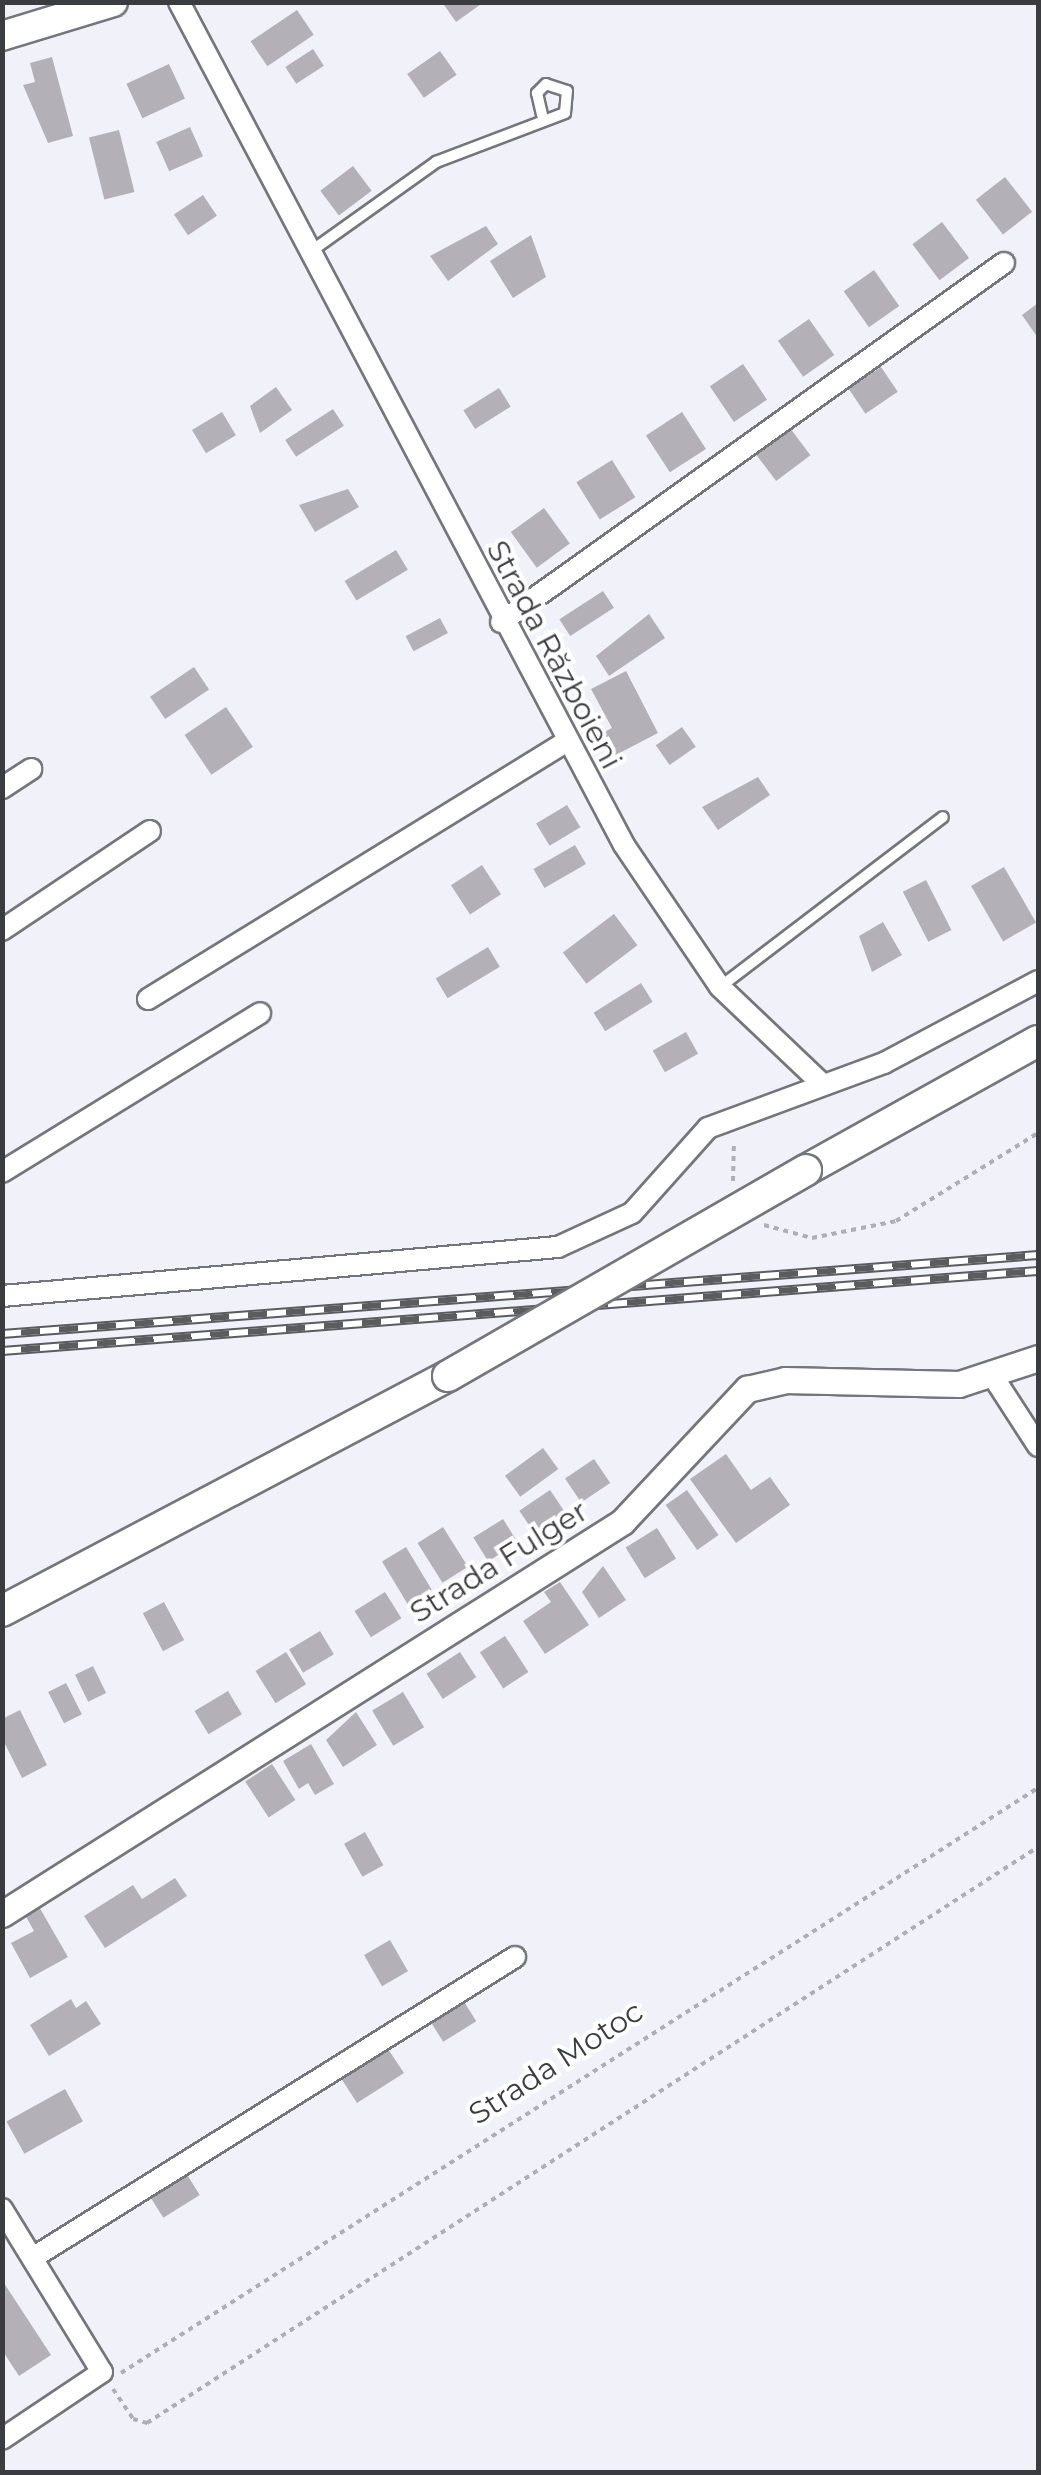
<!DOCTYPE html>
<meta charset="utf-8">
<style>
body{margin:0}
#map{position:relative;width:1041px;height:2475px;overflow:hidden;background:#f1f2f9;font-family:Montserrat,sans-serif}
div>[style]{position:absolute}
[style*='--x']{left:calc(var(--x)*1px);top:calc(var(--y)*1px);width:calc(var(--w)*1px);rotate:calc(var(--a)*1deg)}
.building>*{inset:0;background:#b3b1b7;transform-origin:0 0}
.path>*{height:4px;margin-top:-2px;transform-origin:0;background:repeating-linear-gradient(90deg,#aeafb4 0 5px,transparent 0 10px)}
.roads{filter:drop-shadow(2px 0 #74767b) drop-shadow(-2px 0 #74767b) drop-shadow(0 2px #74767b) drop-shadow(0 -2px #74767b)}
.service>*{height:10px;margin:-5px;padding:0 5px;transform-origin:5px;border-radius:5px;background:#fff}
.minor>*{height:20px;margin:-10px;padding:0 10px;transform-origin:10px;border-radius:10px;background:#fff}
.tertiary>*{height:25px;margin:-12.5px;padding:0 12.5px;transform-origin:12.5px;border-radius:12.5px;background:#fff}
.secondary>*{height:28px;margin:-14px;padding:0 14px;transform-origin:14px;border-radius:14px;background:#fff}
.primary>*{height:30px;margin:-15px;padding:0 15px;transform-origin:15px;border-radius:15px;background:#fff}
.rail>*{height:10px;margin-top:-5px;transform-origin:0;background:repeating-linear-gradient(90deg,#fff 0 19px,#5b5c5f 0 38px);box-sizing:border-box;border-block:2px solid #5b5c5f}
.bridges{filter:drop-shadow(2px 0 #74767b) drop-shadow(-2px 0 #74767b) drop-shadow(0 2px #74767b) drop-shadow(0 -2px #74767b)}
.primary-bridge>*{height:30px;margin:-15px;padding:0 15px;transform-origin:15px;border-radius:15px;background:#fff}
span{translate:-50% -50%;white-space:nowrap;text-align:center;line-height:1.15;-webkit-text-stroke:8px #fff;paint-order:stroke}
.street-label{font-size:30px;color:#3b3c3f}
.frame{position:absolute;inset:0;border:5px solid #3b3c3f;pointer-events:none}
</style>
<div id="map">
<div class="building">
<div style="clip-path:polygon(442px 2px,484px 2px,456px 22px)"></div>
<div style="left:297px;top:10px;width:30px;height:56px;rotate:56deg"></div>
<div style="left:313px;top:49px;width:20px;height:33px;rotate:57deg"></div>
<div style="left:440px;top:51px;width:29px;height:40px;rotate:55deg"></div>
<div style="clip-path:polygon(52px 57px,73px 136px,48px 143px,23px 85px,35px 82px,30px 63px)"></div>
<div style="left:169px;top:64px;width:38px;height:47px;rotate:65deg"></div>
<div style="left:190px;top:127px;width:32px;height:37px;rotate:66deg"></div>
<div style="left:119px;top:130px;width:64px;height:31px;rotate:76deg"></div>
<div style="left:353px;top:166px;width:31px;height:41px;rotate:53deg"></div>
<div style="left:1005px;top:177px;width:44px;height:37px;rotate:52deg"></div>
<div style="left:203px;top:195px;width:25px;height:35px;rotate:56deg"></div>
<div style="left:942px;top:222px;width:45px;height:37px;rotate:53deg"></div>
<div style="clip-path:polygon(486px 226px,498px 244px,448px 281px,430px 256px)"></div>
<div style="clip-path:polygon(531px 235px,546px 277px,513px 298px,490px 261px)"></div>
<div style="left:874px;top:270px;width:44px;height:37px;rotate:55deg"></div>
<div style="clip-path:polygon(1038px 303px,1038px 338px,1022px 315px)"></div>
<div style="left:809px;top:319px;width:44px;height:38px;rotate:55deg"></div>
<div style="left:743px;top:364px;width:43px;height:40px;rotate:56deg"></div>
<div style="left:881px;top:367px;width:30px;height:39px;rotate:56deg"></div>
<div style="clip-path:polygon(276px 387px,292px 410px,260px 433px,250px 406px)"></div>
<div style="left:499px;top:388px;width:22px;height:42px;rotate:58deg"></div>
<div style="left:333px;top:409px;width:20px;height:57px;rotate:57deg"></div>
<div style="left:222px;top:412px;width:27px;height:35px;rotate:59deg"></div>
<div style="left:682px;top:412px;width:44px;height:43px;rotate:57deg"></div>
<div style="left:790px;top:428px;width:34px;height:43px;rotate:53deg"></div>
<div style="left:612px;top:460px;width:44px;height:42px;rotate:58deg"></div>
<div style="clip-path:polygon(348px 489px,359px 507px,315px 532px,299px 505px)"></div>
<div style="left:544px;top:508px;width:44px;height:41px;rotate:54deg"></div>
<div style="left:396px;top:550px;width:23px;height:60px;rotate:59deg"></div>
<div style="left:603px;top:591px;width:20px;height:52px;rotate:57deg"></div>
<div style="clip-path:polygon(649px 614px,665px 638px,609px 676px,596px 656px)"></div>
<div style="left:440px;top:618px;width:17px;height:39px;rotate:62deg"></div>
<div style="left:194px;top:667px;width:27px;height:53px;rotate:56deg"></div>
<div style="clip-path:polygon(626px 671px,658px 733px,610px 758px,598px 735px,612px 728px,591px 689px)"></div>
<div style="left:226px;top:707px;width:48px;height:50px;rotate:56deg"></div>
<div style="left:682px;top:727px;width:24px;height:32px;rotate:55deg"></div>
<div style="clip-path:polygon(758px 777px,770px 795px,718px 830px,702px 807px)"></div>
<div style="left:567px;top:805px;width:26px;height:36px;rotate:59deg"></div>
<div style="left:575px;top:845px;width:22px;height:48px;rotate:60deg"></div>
<div style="left:482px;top:865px;width:35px;height:37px;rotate:57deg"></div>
<div style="left:1004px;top:867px;width:64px;height:38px;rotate:60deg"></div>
<div style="left:926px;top:880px;width:56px;height:26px;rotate:63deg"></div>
<div style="left:614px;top:914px;width:39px;height:64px;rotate:53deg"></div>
<div style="clip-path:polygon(883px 922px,902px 955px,872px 972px,859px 936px)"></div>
<div style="left:488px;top:947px;width:23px;height:61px;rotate:59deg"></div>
<div style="left:641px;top:983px;width:22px;height:56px;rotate:58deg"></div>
<div style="left:686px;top:1032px;width:25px;height:38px;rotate:61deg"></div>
<div style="left:543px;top:1448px;width:26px;height:47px;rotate:54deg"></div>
<div style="clip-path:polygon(726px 1454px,751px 1490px,770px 1477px,790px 1505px,736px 1543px,690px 1479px)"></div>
<div style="left:594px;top:1459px;width:29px;height:35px;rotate:56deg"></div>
<div style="left:550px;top:1490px;width:29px;height:37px;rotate:56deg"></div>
<div style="left:687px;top:1490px;width:55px;height:26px;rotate:55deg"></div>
<div style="left:503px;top:1519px;width:28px;height:35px;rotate:58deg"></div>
<div style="left:443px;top:1527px;width:47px;height:30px;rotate:58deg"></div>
<div style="left:657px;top:1528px;width:36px;height:37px;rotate:58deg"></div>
<div style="left:406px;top:1547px;width:50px;height:28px;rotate:59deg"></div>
<div style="clip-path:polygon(603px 1566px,626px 1600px,599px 1618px,582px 1592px)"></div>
<div style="clip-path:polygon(560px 1582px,589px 1625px,545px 1654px,523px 1621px,551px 1602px,544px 1592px)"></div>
<div style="left:385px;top:1592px;width:31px;height:36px;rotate:58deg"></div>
<div style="left:164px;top:1602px;width:43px;height:24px;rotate:62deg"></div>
<div style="left:320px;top:1631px;width:27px;height:36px;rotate:59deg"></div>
<div style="left:505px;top:1636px;width:43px;height:30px;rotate:57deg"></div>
<div style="left:286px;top:1652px;width:38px;height:36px;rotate:58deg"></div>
<div style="left:460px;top:1652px;width:30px;height:40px;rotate:57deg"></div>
<div style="left:93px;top:1666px;width:30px;height:20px;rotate:64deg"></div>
<div style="left:66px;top:1683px;width:35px;height:20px;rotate:63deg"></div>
<div style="left:228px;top:1691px;width:27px;height:39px;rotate:59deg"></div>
<div style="left:403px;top:1692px;width:41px;height:36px;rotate:59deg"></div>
<div style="clip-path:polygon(20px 1710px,47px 1765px,22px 1778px,2px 1738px,2px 1719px)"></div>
<div style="clip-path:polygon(356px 1712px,377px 1745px,343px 1767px,326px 1740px)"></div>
<div style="clip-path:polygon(311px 1744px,334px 1784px,315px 1795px,308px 1783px,299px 1789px,283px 1761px)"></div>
<div style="left:272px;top:1764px;width:43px;height:32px;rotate:57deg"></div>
<div style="left:365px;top:1832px;width:38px;height:24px;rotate:61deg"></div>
<div style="clip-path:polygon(175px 1878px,187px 1896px,105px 1948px,84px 1916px,133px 1885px,142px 1899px)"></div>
<div style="clip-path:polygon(38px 1905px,68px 1957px,30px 1978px,11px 1943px,34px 1931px,24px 1913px)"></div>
<div style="left:390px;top:1940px;width:36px;height:30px;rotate:60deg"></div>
<div style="clip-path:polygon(71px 1999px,76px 2008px,86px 2001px,101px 2024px,49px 2056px,30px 2025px)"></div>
<div style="left:463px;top:2000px;width:25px;height:39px;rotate:58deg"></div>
<div style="clip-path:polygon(374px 2049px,388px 2049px,404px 2073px,357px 2103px,337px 2072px)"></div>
<div style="left:65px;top:2089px;width:37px;height:67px;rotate:61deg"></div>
<div style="left:186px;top:2173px;width:26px;height:43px;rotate:58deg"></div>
<div style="clip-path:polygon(2px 2280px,51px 2355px,19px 2376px,2px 2350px)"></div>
</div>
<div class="path">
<div style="--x:733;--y:1181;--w:40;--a:-88.6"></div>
<div style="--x:764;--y:1225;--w:50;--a:15.2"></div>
<div style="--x:812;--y:1238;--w:86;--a:-11.4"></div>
<div style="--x:896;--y:1221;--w:167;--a:-31.8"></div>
<div style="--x:121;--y:2373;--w:1088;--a:-32.54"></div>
<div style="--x:113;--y:2389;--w:36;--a:56"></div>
<div style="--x:133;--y:2419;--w:15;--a:16"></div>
<div style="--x:147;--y:2423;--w:1061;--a:-32.88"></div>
</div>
<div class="roads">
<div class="service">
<div style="--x:310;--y:252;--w:155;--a:-35.5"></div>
<div style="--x:436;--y:162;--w:138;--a:-20.8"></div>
<div style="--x:565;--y:113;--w:22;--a:-85"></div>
<div style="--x:567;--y:91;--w:22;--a:-162"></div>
<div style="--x:546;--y:84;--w:13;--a:135"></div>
<div style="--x:537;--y:93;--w:23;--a:77"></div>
<div style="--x:720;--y:987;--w:280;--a:-37.3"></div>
</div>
<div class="minor">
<div style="--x:179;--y:2;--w:953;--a:62.17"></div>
<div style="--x:624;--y:845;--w:171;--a:55.9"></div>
<div style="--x:720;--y:987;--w:137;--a:43.5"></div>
<div style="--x:501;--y:622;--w:618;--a:-35.52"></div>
<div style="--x:2;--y:788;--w:35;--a:-33"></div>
<div style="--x:2;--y:930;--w:178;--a:-33.8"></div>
<div style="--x:148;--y:999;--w:490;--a:-31.6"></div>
<div style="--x:2;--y:1172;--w:303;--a:-31.6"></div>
<div style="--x:2;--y:1296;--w:558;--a:-5.04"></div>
<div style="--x:558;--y:1247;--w:81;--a:-24.7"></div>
<div style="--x:632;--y:1213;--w:114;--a:-48.2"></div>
<div style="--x:708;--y:1128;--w:188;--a:-20.3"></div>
<div style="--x:884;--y:1063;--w:174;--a:-28"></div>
<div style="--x:994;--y:1378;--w:81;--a:57.1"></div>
<div style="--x:2;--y:2209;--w:191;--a:58.5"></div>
<div style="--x:102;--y:2372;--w:120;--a:146.2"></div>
<div style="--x:34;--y:2257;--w:567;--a:-31.95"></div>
</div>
<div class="tertiary">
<div style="--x:2;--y:1914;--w:734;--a:-32.3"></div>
<div style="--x:622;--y:1522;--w:183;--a:-46.8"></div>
<div style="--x:747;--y:1389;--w:39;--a:-13"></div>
<div style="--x:785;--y:1380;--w:174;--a:1.3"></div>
<div style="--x:959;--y:1384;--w:83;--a:-18.2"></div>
</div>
<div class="secondary">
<div style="--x:2;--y:36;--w:116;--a:-17"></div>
</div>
<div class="primary">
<div style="--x:806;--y:1170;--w:265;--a:-29.1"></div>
<div style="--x:2;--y:1611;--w:504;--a:-27.79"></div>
</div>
</div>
<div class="rail">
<div style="--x:2;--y:1334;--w:1039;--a:-4.36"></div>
<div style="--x:2;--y:1351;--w:1039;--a:-4.42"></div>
</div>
<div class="bridges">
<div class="primary-bridge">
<div style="--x:448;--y:1376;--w:413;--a:-29.9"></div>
</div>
</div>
<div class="street-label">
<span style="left:554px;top:655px;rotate:62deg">Strada Războieni</span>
<span style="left:499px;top:1562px;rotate:-32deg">Strada Fulger</span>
<span style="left:556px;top:2063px;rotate:-33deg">Strada Motoc</span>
</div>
<div class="frame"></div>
</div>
